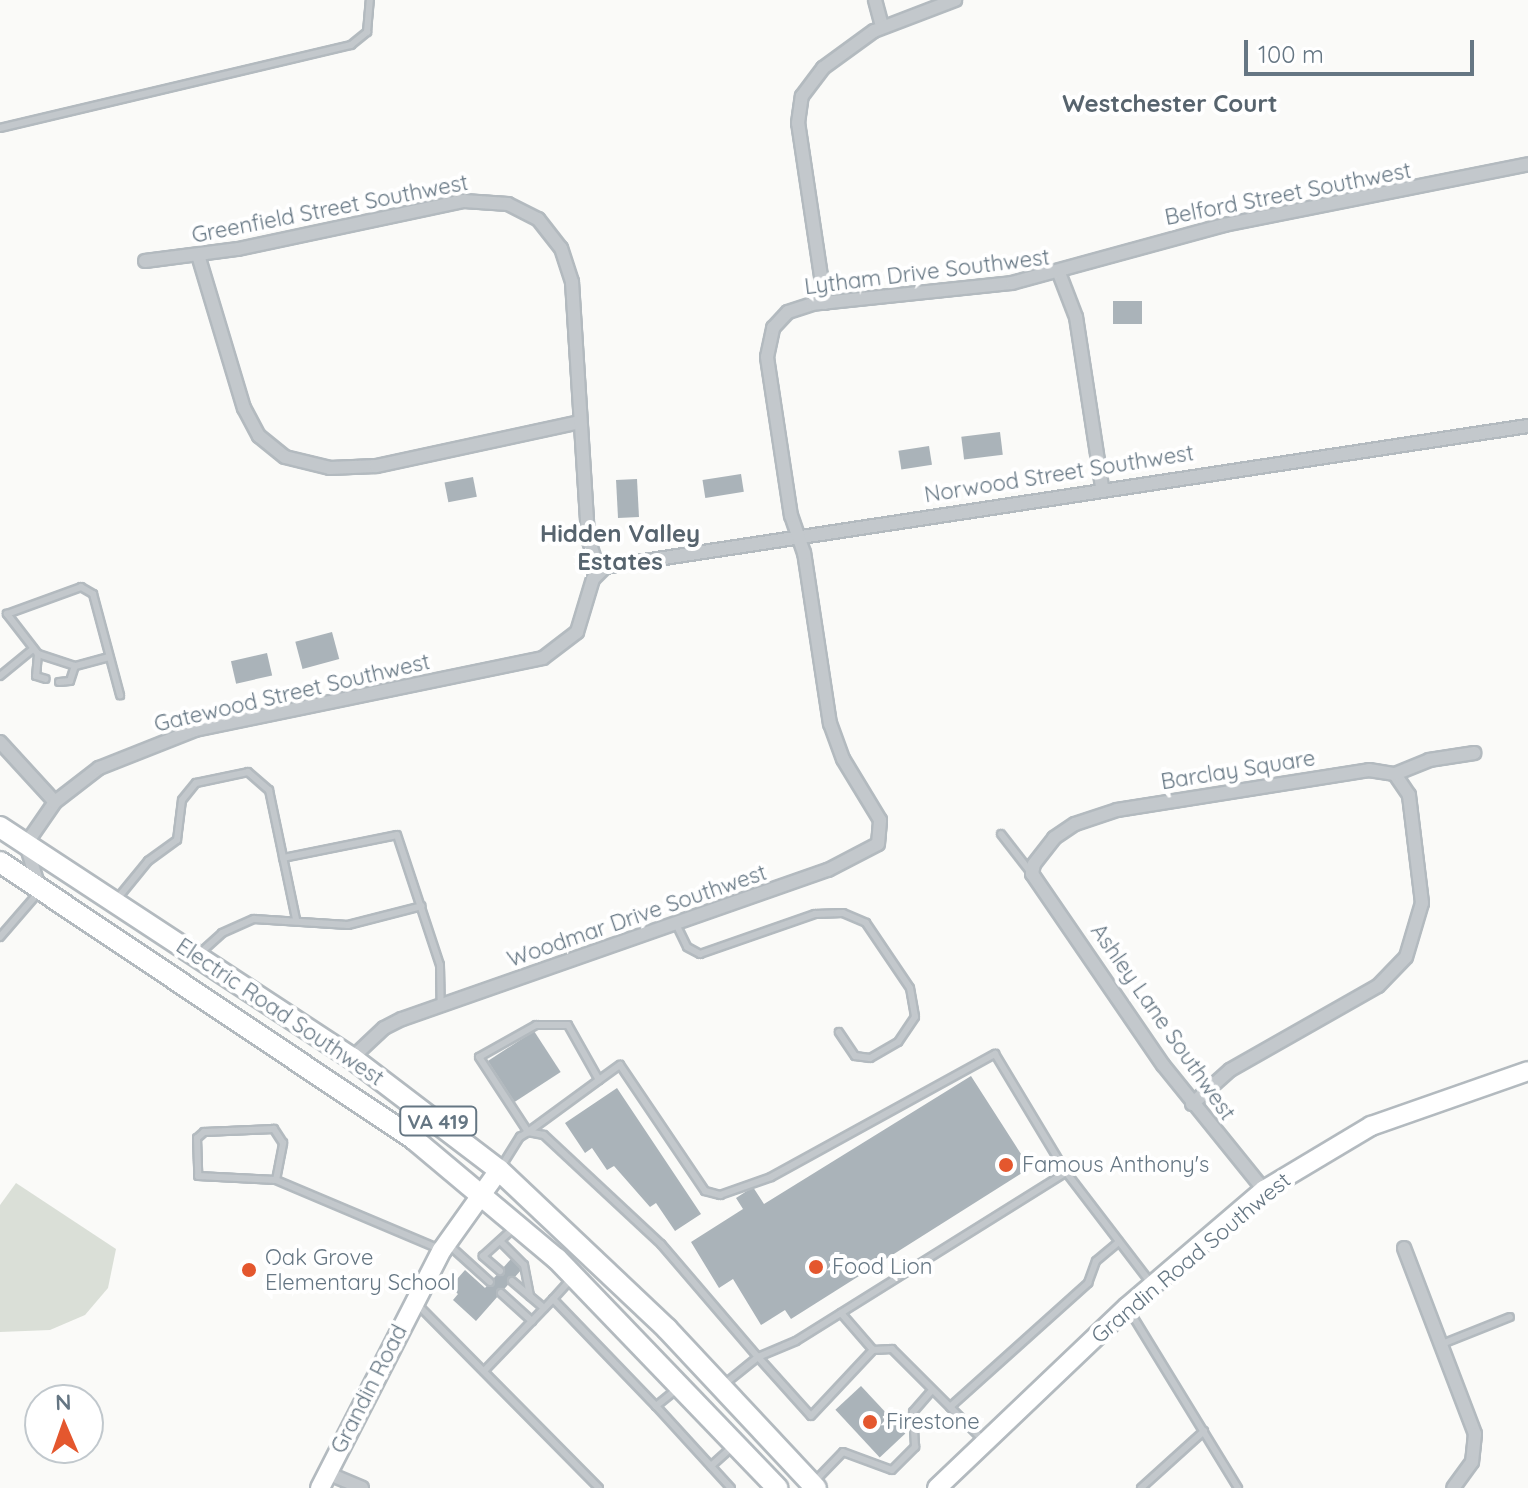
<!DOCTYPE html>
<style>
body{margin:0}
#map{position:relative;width:1528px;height:1488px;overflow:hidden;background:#fafaf8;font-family:Quicksand,sans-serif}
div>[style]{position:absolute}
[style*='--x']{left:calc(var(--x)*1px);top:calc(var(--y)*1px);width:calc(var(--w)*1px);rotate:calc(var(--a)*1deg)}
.green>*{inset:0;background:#dadfd7}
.building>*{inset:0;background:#aab3b9;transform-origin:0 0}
.roads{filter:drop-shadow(2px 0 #b3babf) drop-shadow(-2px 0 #b3babf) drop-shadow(0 2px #b3babf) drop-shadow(0 -2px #b3babf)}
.lane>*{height:6px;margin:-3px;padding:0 3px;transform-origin:3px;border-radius:3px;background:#c3c8cc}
.street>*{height:12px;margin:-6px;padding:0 6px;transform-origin:6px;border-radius:6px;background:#c3c8cc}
.secondary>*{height:18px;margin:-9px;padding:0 9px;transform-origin:9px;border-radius:9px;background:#fff}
.primary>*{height:20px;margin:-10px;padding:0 10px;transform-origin:10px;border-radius:10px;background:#fff}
.dots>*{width:22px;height:22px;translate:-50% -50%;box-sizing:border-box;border:4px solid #fff;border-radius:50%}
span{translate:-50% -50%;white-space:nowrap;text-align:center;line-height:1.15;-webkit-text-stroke:8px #fff;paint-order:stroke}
.shield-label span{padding:2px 6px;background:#fff;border:2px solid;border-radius:6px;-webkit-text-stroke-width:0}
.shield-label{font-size:20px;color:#657683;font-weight:700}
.street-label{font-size:22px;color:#657683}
.poi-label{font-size:22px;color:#657683}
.left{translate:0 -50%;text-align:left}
.neighbourhood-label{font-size:24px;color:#57646e;font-weight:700}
.north{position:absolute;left:24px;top:1384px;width:80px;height:80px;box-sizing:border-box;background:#fff;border:2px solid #c1c8cd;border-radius:50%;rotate:358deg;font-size:22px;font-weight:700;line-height:32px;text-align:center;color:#657683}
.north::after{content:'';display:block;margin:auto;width:28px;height:36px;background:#e4572e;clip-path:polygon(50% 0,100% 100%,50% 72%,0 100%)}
.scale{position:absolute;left:1244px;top:40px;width:230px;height:36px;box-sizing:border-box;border:4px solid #657683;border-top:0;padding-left:10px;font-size:24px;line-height:28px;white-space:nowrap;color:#657683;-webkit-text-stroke:6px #fff;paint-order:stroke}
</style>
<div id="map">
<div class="green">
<div style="clip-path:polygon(16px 1183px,116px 1249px,108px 1288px,85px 1315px,50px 1330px,0 1332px,0 1205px)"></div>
</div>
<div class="building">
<div style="left:1142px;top:301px;width:23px;height:29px;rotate:90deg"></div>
<div style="left:1000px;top:432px;width:23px;height:39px;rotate:83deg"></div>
<div style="left:929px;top:446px;width:19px;height:31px;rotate:81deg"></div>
<div style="left:741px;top:474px;width:18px;height:39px;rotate:81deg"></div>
<div style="left:473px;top:477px;width:20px;height:29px;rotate:79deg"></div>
<div style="left:637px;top:479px;width:38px;height:21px;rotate:87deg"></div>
<div style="left:332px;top:632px;width:28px;height:38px;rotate:75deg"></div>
<div style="left:267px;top:653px;width:23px;height:37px;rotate:77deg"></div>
<div style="left:534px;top:1031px;width:49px;height:55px;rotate:57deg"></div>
<div style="clip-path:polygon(971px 1076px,1030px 1168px,791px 1319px,785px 1310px,761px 1325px,733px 1279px,719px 1288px,691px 1242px,743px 1209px,736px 1198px,753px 1187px,764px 1204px)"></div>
<div style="clip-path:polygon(617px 1088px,701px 1214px,675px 1231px,656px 1203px,650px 1207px,614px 1166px,607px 1170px,592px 1148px,585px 1153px,565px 1123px)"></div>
<div style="clip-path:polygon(511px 1259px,522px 1269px,476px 1321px,453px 1300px,458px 1294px,450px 1287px,465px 1270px,485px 1288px)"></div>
<div style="left:861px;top:1386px;width:65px;height:35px;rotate:47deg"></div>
</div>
<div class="roads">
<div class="lane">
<div style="--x:0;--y:128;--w:361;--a:-13.3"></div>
<div style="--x:351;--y:45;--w:21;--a:-39"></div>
<div style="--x:367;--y:32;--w:32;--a:-85"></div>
<div style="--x:38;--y:654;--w:22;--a:95"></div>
<div style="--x:36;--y:676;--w:10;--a:17"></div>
<div style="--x:109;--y:657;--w:35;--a:165"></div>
<div style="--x:75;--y:666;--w:39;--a:-162"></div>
<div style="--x:38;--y:654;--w:51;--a:-127.8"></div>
<div style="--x:7;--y:614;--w:79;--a:-20"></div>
<div style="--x:81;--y:587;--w:14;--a:30"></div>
<div style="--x:93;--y:594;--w:105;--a:75"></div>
<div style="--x:0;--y:676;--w:43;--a:-39.3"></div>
<div style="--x:59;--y:682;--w:11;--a:-5"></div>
<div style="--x:70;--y:681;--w:16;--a:-72"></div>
<div style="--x:1001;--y:834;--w:51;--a:52.2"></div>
<div style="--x:283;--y:858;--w:116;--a:-11.4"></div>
<div style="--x:397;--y:835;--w:137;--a:71.7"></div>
<div style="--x:440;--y:965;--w:39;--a:89"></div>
<div style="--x:117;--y:899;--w:49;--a:-50.8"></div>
<div style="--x:148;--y:861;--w:36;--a:-36"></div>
<div style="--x:177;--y:840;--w:40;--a:-82.9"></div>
<div style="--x:182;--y:800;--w:22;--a:-51"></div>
<div style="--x:196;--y:783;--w:53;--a:-11.9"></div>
<div style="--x:248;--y:772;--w:28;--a:41"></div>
<div style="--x:269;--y:790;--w:132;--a:78.2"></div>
<div style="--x:676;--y:924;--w:25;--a:64"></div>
<div style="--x:687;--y:947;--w:15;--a:28"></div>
<div style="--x:700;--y:954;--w:122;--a:-19.2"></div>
<div style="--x:815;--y:914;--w:28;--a:-2"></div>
<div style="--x:843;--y:913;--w:25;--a:23"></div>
<div style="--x:866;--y:923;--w:78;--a:55.9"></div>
<div style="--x:910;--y:988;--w:29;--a:80"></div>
<div style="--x:915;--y:1017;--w:30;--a:124"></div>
<div style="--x:898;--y:1042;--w:32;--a:150"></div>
<div style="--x:870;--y:1058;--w:15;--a:-172"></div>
<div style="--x:855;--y:1056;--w:29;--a:-124"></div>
<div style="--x:0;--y:937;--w:60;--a:-49.1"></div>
<div style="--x:199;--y:954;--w:31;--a:-42"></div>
<div style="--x:222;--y:933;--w:35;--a:-24"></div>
<div style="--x:254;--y:919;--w:94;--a:3.7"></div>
<div style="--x:348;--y:925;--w:76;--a:-14.4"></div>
<div style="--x:599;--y:1080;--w:63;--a:-119.4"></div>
<div style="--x:568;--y:1025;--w:32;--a:180"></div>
<div style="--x:536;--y:1025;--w:65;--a:150.7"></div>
<div style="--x:479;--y:1057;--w:90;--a:56.8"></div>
<div style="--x:528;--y:1132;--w:88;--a:-36.2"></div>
<div style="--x:599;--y:1080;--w:26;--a:-36"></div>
<div style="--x:620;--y:1065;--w:152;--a:56"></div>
<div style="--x:705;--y:1191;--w:16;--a:15"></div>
<div style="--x:720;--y:1195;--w:54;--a:-19.4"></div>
<div style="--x:771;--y:1177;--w:256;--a:-28.8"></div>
<div style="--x:995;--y:1054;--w:138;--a:59"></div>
<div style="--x:501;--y:1167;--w:36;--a:-58"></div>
<div style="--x:520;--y:1137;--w:9;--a:-32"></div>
<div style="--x:528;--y:1132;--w:16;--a:11"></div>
<div style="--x:544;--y:1135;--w:160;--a:43"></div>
<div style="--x:661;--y:1244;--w:149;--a:49.4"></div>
<div style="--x:758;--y:1357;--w:41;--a:-22.8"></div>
<div style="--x:796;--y:1341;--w:319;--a:-32"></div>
<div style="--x:1066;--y:1172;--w:138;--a:52.6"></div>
<div style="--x:276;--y:1180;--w:38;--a:-79"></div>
<div style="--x:283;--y:1143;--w:17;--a:-123"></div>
<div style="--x:274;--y:1129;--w:70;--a:177.5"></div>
<div style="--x:204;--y:1132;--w:9;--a:139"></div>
<div style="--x:197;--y:1138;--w:38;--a:88"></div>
<div style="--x:198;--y:1176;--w:78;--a:2.9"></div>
<div style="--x:276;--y:1180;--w:177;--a:22.9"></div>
<div style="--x:500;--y:1241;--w:34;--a:45"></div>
<div style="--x:524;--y:1265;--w:32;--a:79"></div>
<div style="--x:449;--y:1245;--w:55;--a:42.1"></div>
<div style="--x:500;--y:1271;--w:23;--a:-139"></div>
<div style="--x:483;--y:1256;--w:42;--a:-42.1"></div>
<div style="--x:512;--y:1281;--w:42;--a:40.2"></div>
<div style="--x:501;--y:1293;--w:42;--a:42.1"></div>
<div style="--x:553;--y:1299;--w:28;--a:-48"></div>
<div style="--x:416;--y:1303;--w:260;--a:45.3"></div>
<div style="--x:1129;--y:1310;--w:209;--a:58.5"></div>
<div style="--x:841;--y:1313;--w:49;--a:49.1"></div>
<div style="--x:873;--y:1350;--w:19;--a:-3"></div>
<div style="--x:892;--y:1349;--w:130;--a:45"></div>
<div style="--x:1442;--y:1344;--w:73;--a:-21.7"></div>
<div style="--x:484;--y:1371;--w:100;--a:-46.2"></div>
<div style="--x:553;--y:1299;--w:149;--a:46.1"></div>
<div style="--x:656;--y:1406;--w:28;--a:-39"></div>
<div style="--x:722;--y:1386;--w:46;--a:-38.9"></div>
<div style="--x:758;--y:1357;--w:79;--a:48.1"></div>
<div style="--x:811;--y:1416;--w:91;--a:-46.8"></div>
<div style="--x:656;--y:1406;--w:111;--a:47.6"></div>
<div style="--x:950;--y:1407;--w:186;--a:-41.9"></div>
<div style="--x:1088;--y:1283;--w:23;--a:-70"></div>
<div style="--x:1096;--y:1261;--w:30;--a:-40"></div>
<div style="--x:711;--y:1466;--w:28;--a:-42"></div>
<div style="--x:815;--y:1481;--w:40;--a:-46"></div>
<div style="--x:843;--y:1452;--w:52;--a:20.2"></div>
<div style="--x:892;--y:1470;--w:33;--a:-45"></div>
<div style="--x:915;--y:1447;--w:35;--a:-93"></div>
<div style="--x:913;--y:1412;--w:29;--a:-49"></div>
<div style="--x:1141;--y:1488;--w:85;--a:-42.1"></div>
</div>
<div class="street">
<div style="--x:875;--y:0;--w:27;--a:75"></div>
<div style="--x:198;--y:255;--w:160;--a:73.3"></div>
<div style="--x:244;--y:408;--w:32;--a:62"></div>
<div style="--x:259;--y:436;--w:33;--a:39"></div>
<div style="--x:285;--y:457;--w:46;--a:13.7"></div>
<div style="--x:330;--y:468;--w:46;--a:-2.5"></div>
<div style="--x:376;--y:466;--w:208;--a:-12.2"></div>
<div style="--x:145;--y:261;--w:94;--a:-7.4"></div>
<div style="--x:238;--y:249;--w:231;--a:-12"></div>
<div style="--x:464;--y:201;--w:44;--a:3.9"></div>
<div style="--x:508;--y:204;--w:34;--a:27"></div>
<div style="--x:538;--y:219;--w:37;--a:52"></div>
<div style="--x:561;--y:248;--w:36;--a:72"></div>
<div style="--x:572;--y:282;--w:256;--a:86.4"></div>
<div style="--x:588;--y:538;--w:35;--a:72"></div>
<div style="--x:1059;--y:273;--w:47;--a:68.9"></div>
<div style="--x:1076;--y:317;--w:172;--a:81.3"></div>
<div style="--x:825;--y:303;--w:182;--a:-98.5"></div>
<div style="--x:798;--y:123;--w:27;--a:-82"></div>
<div style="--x:802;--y:96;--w:35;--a:-53"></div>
<div style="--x:823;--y:68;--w:63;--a:-36"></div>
<div style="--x:874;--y:31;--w:87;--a:-20.9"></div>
<div style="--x:0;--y:742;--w:81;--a:47.5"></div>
<div style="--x:39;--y:888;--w:46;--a:-106.5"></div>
<div style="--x:26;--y:844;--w:51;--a:-55.4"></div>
<div style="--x:55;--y:802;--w:56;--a:-37.7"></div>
<div style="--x:99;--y:768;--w:103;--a:-21.6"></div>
<div style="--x:195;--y:730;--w:355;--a:-11.7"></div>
<div style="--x:543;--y:658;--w:43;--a:-37.4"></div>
<div style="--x:577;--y:632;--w:55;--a:-73.2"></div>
<div style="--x:593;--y:579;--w:17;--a:-45"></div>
<div style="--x:605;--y:567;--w:934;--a:-8.69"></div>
<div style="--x:352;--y:1058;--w:44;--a:-43.2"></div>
<div style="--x:384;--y:1028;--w:20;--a:-27"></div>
<div style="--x:402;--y:1019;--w:451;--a:-19.3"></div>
<div style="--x:828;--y:870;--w:56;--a:-27.5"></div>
<div style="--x:878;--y:844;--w:24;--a:-85"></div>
<div style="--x:880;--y:820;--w:71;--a:-121.2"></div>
<div style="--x:843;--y:759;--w:37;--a:-110"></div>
<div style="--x:830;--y:724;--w:173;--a:-98.6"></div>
<div style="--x:804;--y:553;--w:39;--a:-109"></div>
<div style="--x:791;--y:516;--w:161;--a:-98.6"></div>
<div style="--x:767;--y:357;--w:30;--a:-78"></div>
<div style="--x:773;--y:328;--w:22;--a:-47"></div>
<div style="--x:788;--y:312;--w:25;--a:-18"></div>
<div style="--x:812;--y:304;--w:201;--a:-6"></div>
<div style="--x:1012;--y:283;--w:220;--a:-15.3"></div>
<div style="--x:1224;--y:225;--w:310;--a:-11.3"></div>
<div style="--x:1192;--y:1104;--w:51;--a:-41.8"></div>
<div style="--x:1230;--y:1070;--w:170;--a:-29.6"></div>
<div style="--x:1378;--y:986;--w:40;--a:-46"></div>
<div style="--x:1406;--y:957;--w:56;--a:-73.5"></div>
<div style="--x:1422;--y:903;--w:109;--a:-96.9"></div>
<div style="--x:1409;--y:795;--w:25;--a:-124"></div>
<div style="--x:1264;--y:1190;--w:161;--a:-128.9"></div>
<div style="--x:1163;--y:1065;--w:232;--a:-124.4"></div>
<div style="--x:1032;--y:874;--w:10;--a:-79"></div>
<div style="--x:1034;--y:864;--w:33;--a:-52"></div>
<div style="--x:1054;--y:838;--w:25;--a:-34"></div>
<div style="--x:1075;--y:824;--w:44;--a:-18.4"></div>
<div style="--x:1117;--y:810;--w:255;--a:-9"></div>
<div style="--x:1369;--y:770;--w:26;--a:9"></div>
<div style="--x:1395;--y:774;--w:37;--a:-22"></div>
<div style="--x:1429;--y:760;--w:46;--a:-8.8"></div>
<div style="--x:1404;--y:1248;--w:199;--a:69.1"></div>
<div style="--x:1475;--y:1434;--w:28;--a:96"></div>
<div style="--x:1472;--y:1462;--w:32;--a:126"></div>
<div style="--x:327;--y:1473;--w:38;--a:23"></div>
</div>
<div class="secondary">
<div style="--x:320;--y:1488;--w:267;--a:-62.9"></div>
<div style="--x:442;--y:1250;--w:98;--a:-54.5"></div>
<div style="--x:937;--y:1488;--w:262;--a:-43.6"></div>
<div style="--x:1127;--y:1307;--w:180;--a:-40.5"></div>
<div style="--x:1264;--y:1190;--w:125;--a:-30.9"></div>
<div style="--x:1371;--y:1126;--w:166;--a:-19.3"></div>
</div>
<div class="primary">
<div style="--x:0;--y:827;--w:421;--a:33.3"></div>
<div style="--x:352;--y:1058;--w:185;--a:37.3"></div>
<div style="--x:499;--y:1170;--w:231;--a:43.4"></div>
<div style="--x:667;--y:1329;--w:218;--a:46.9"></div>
<div style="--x:0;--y:862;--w:500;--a:33.8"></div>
<div style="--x:415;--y:1140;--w:185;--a:40"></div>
<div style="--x:557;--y:1259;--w:318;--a:46.1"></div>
</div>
</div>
<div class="dots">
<div style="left:1006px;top:1165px;background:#e4572e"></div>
<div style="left:816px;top:1267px;background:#e4572e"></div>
<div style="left:249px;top:1270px;background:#e4572e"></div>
<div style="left:870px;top:1422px;background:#e4572e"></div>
</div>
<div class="shield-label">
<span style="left:438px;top:1121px">VA 419</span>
</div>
<div class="street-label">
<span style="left:1288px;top:194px;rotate:-11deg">Belford Street Southwest</span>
<span style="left:330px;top:209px;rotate:-11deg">Greenfield Street Southwest</span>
<span style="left:927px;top:272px;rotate:-7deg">Lytham Drive Southwest</span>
<span style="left:1059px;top:474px;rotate:-9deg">Norwood Street Southwest</span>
<span style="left:292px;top:693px;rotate:-13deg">Gatewood Street Southwest</span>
<span style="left:1238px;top:770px;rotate:-9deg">Barclay Square</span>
<span style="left:637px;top:916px;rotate:-19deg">Woodmar Drive Southwest</span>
<span style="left:280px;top:1012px;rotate:34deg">Electric Road Southwest</span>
<span style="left:1163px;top:1022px;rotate:55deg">Ashley Lane Southwest</span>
<span style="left:1191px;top:1258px;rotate:-40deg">Grandin Road Southwest</span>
<span style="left:369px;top:1389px;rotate:-63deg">Grandin Road</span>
</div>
<div class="poi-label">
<span class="left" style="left:1022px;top:1165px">Famous Anthony's</span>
<span class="left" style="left:265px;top:1270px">Oak Grove<br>Elementary School</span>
<span class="left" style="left:832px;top:1267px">Food Lion</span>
<span class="left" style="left:886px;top:1422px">Firestone</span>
</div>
<div class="neighbourhood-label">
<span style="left:1170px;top:104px">Westchester Court</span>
<span style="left:620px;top:548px">Hidden Valley<br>Estates</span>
</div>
<div class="north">N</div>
<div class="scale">100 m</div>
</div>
